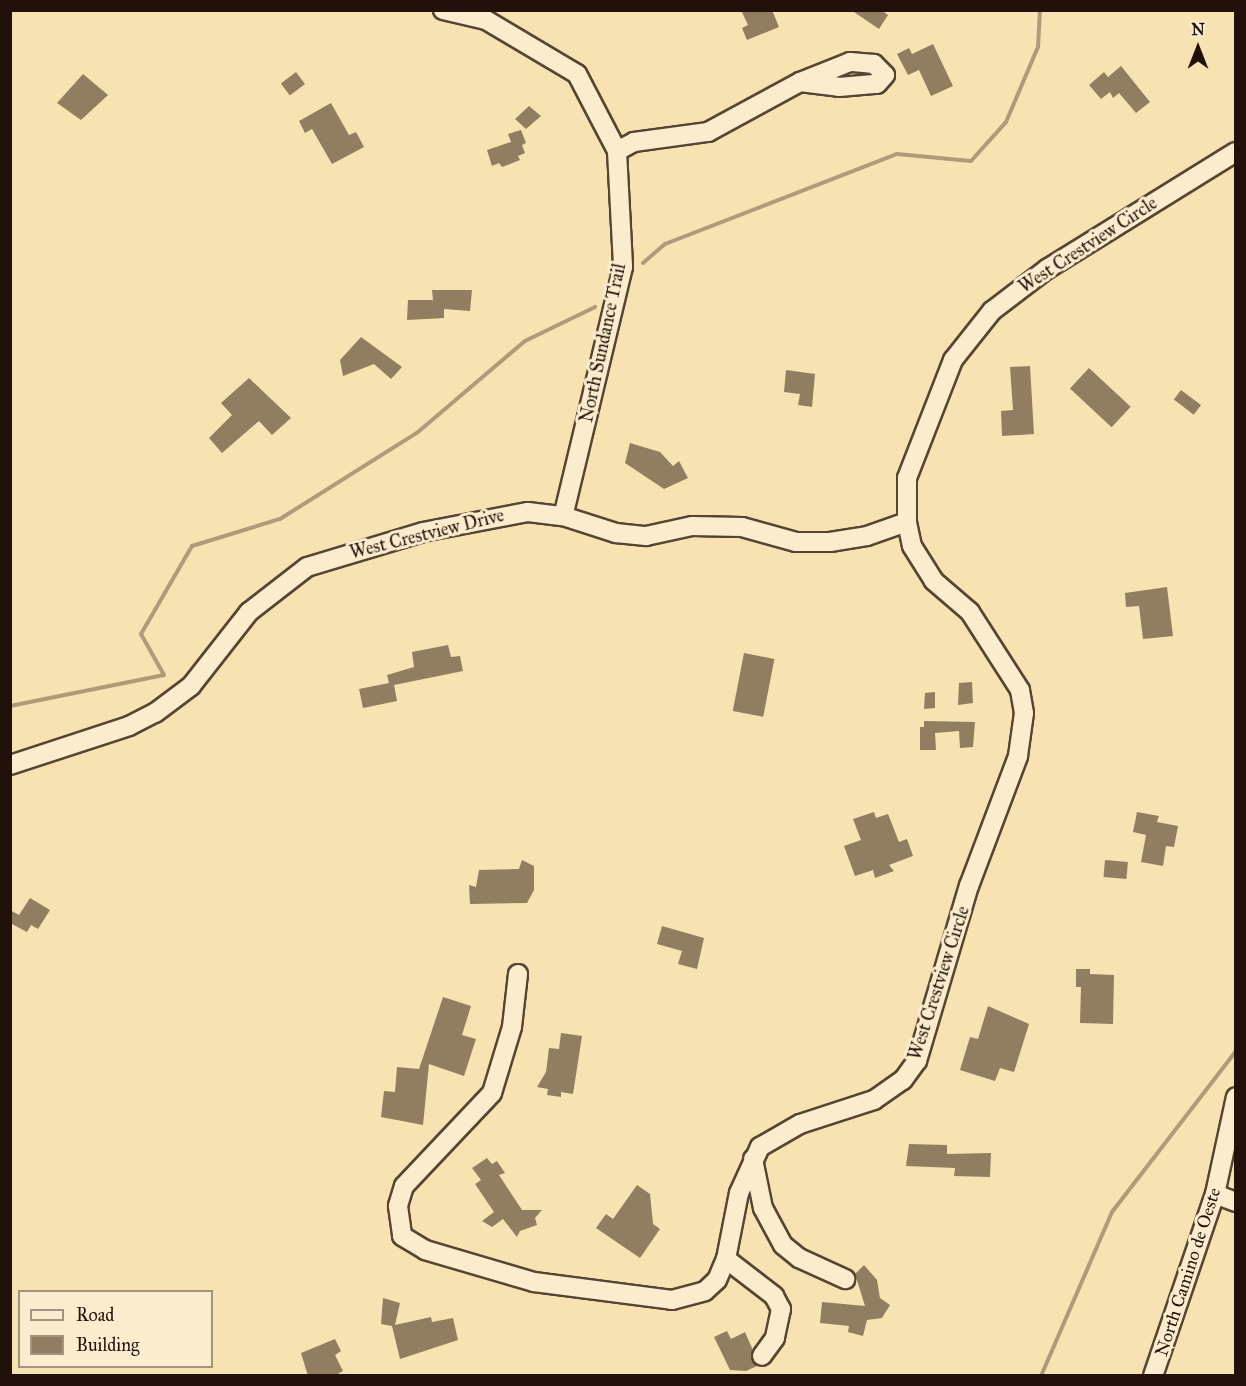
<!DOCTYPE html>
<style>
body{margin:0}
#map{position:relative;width:1246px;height:1386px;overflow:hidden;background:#f7e2b2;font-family:"IM FELL Great Primer",serif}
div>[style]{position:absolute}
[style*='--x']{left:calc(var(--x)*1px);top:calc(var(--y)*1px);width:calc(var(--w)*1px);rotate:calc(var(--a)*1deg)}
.stream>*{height:4px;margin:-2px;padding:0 2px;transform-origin:2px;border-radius:2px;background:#af9b79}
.building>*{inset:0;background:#917e61;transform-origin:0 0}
.roads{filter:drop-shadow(2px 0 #574534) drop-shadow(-2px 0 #574534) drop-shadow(0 2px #574534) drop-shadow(0 -2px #574534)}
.minor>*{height:18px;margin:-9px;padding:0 9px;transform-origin:9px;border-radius:9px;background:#faeccd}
span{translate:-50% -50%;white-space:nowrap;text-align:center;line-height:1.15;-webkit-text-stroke:6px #faeccd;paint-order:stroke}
.street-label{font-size:18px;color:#22110a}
.frame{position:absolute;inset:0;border:12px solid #22110a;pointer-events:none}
.legend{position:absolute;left:18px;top:1290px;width:195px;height:78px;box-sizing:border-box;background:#faeccd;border:2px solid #a4947f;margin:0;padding:8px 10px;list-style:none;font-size:18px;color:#22110a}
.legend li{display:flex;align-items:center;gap:12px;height:30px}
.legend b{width:30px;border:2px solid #a4947f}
.north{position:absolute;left:1168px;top:18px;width:60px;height:60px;-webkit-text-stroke:4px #faeccd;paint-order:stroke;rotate:0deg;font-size:16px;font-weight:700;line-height:24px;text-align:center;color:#22110a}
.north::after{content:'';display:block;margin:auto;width:21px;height:27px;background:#22110a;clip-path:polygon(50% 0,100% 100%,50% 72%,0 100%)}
</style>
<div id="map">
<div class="stream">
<div style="--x:643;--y:263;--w:29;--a:-41"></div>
<div style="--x:665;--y:244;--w:249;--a:-21.2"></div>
<div style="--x:897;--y:154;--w:74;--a:5.4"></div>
<div style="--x:971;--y:161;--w:52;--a:-48.1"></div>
<div style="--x:1006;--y:122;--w:82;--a:-66.9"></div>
<div style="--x:1038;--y:47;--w:37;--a:-87"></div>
<div style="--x:10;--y:706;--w:157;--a:-11.4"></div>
<div style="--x:164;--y:675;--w:47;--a:-119.3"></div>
<div style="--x:141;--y:634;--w:102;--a:-59.9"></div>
<div style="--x:192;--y:546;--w:92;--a:-17.1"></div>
<div style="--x:280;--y:519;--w:163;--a:-32.2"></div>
<div style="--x:418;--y:432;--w:140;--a:-40.4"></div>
<div style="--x:525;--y:341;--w:78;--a:-25.9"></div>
<div style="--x:1041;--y:1376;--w:179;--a:-66.6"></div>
<div style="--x:1112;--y:1212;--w:203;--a:-52.4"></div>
</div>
<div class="building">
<div style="clip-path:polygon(741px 10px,772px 10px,779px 27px,747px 40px,742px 28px,748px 25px)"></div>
<div style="clip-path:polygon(851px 10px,881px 10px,888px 15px,879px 29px)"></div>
<div style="clip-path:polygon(933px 44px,953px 86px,931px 96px,919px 70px,908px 75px,897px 54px,909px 48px,912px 54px)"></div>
<div style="clip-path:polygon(1121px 66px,1150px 102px,1136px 113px,1119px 93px,1113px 98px,1110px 92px,1101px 99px,1089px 85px,1104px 72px,1108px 77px)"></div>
<div style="left:296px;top:72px;width:15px;height:19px;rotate:53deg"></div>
<div style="clip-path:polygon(83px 74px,108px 95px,81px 120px,57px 103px)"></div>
<div style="clip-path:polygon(331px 103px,349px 135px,356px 132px,364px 147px,332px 164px,312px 129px,305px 133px,299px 121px)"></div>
<div style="clip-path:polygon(529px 106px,541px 116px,526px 129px,515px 119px)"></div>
<div style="clip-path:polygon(521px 130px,526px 143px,522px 145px,525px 153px,518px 156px,520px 160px,502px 167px,499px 163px,492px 166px,487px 150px,511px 142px,508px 134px)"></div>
<div style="clip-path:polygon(432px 290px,472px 290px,470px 311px,444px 309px,444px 318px,407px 320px,408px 300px,433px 300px)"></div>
<div style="clip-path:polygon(361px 337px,402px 367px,391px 379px,374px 364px,343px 376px,340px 360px)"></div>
<div style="clip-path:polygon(1030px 366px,1034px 434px,1002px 436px,1001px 411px,1013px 410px,1010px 367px)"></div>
<div style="left:1089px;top:368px;width:57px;height:28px;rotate:43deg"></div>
<div style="clip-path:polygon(786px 370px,815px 374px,812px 407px,798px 405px,800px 394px,784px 392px)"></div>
<div style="clip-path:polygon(249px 378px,291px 418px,272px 435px,259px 421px,222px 453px,209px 438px,232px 415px,221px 403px)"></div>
<div style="left:1181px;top:390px;width:25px;height:12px;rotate:37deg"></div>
<div style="clip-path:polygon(630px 443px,660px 452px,673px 466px,679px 461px,688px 478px,664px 489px,625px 463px)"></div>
<div style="clip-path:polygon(1167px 587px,1173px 636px,1143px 639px,1139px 606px,1126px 607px,1125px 593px)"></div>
<div style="clip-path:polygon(448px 645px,451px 657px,460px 656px,463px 671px,394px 685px,397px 701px,363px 708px,359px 689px,389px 683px,387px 675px,414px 667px,412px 652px)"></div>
<div style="left:744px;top:653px;width:31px;height:59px;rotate:11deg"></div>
<div style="clip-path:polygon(972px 682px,973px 703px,958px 705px,959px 683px)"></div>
<div style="clip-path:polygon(935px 692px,935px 708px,924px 709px,925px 693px)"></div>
<div style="clip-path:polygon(924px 721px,975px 722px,973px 747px,960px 748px,959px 731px,935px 733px,936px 750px,920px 750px,920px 727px,924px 727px)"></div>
<div style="clip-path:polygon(874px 812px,876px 818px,888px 814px,899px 842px,907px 839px,913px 856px,889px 865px,894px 871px,875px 878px,873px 870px,855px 876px,844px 846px,861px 840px,853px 819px)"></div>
<div style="clip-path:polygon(1137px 812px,1159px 816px,1157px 822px,1178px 826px,1174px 847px,1166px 846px,1163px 866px,1141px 862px,1146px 835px,1133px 832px)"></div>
<div style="clip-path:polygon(522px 860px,534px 866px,534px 890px,527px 903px,470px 904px,469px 885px,476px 887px,479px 870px,519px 869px)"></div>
<div style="left:1105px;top:860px;width:23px;height:17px;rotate:5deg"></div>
<div style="clip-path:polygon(30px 898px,50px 910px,38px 929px,31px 925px,27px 932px,10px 923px,10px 910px,19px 915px)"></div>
<div style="clip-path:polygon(662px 926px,704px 938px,697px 969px,678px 964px,682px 951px,657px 944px)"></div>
<div style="clip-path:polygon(1076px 969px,1090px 969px,1090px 974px,1114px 975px,1113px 1024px,1080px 1023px,1081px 987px,1076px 987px)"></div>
<div style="clip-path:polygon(443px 997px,471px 1006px,462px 1035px,476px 1039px,464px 1076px,429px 1064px,423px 1125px,381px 1117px,384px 1091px,395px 1092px,397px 1067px,419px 1069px)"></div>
<div style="clip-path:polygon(988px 1006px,1029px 1024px,1014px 1072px,1000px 1068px,995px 1081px,960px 1070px,970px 1037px,978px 1039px)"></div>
<div style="clip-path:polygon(561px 1033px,582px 1036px,573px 1094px,561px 1092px,561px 1097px,547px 1095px,548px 1089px,537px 1087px,546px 1072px,549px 1048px,559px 1049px)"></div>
<div style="clip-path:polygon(909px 1144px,947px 1145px,947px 1154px,991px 1153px,990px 1177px,954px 1176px,955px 1168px,906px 1166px)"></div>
<div style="clip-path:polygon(487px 1158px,492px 1164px,497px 1161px,505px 1173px,499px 1175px,522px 1210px,542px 1210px,535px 1218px,537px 1225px,520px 1231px,517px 1237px,503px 1219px,492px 1227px,482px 1221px,494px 1212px,475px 1184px,481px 1180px,472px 1168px)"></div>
<div style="clip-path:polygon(637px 1185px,650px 1194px,653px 1224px,660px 1229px,640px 1258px,596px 1228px,606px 1214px,613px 1219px)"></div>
<div style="clip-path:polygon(864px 1265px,877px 1280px,880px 1298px,890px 1305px,882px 1318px,867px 1320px,863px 1336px,848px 1332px,849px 1326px,820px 1323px,822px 1302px,865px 1306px,855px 1274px)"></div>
<div style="clip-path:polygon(383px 1298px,400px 1303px,395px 1325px,431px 1317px,432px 1322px,453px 1318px,458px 1340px,400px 1359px,392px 1326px,381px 1324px)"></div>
<div style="clip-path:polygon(727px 1331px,731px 1339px,745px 1332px,752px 1348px,752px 1360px,757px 1366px,746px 1371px,730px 1370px,714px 1337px)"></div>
<div style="clip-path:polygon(335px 1339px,341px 1351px,335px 1355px,343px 1371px,334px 1376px,308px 1376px,301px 1353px)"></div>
</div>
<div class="roads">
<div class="minor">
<div style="--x:443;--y:10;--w:44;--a:13.1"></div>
<div style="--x:486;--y:20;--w:106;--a:30.7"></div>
<div style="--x:577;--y:74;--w:87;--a:62.5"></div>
<div style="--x:617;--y:151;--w:116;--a:87"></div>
<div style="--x:623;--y:267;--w:256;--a:103.5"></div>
<div style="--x:617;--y:151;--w:19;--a:-28"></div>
<div style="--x:634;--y:142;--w:75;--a:-7.7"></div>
<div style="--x:708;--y:132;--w:105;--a:-28.5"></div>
<div style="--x:800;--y:82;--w:39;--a:7"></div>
<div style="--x:839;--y:87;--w:38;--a:-5"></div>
<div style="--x:877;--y:84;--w:12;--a:-48"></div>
<div style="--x:885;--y:75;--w:16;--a:-135"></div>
<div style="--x:874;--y:64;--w:24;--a:-175"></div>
<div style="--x:850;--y:62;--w:54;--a:158.2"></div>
<div style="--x:10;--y:765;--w:125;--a:-18.1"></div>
<div style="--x:129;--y:726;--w:29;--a:-27"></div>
<div style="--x:155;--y:713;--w:45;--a:-36.9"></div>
<div style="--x:191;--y:686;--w:94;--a:-51.9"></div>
<div style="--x:249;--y:612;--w:73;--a:-37.8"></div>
<div style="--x:307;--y:567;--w:121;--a:-16.8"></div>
<div style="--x:423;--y:532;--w:107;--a:-10.8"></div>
<div style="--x:528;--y:512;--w:35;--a:7"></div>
<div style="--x:563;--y:516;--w:56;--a:17.8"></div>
<div style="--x:616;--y:533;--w:30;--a:6"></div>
<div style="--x:646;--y:536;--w:47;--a:-12.3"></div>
<div style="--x:692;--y:526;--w:50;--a:1.1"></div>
<div style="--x:742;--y:527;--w:56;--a:15.5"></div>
<div style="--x:796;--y:542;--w:34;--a:0"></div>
<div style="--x:830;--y:542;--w:37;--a:-9"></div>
<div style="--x:867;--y:536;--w:42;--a:-19.3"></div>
<div style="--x:518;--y:974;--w:53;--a:96.5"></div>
<div style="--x:512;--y:1027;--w:69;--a:106.9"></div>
<div style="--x:492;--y:1093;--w:128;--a:133.4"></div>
<div style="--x:404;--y:1186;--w:21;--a:107"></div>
<div style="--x:398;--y:1206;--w:30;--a:82"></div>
<div style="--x:402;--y:1236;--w:27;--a:31"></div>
<div style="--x:425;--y:1250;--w:114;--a:16.4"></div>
<div style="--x:534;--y:1282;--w:139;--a:7.4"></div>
<div style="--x:672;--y:1300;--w:34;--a:-15"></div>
<div style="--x:705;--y:1291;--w:16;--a:-43"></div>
<div style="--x:717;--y:1280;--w:23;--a:-67"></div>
<div style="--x:726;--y:1259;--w:67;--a:-78.9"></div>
<div style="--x:739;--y:1193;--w:51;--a:-65.5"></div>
<div style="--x:760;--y:1147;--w:46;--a:-29.9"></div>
<div style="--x:800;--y:1124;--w:78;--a:-18"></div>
<div style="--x:874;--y:1100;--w:35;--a:-35"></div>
<div style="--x:903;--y:1080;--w:24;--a:-54"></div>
<div style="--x:917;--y:1061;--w:183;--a:-73.5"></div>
<div style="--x:969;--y:886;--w:139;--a:-69.3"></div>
<div style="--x:1018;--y:756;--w:43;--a:-82.1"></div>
<div style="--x:1024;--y:713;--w:23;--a:-100"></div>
<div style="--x:1020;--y:690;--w:93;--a:-122.7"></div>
<div style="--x:970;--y:612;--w:48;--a:-139.3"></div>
<div style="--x:934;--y:581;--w:41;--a:-122.2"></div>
<div style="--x:912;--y:546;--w:25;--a:-102"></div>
<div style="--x:907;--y:522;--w:44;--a:-90"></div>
<div style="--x:907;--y:478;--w:127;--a:-68.7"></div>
<div style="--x:953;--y:360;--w:63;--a:-51.5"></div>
<div style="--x:992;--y:311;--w:69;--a:-37.4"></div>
<div style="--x:1047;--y:269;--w:222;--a:-31.8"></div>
<div style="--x:753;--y:1159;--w:50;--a:78.5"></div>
<div style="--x:763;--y:1208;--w:42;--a:61.6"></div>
<div style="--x:783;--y:1245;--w:21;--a:39"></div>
<div style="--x:799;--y:1258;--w:51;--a:24.5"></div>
<div style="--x:1215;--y:1194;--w:22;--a:21"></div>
<div style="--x:726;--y:1259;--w:61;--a:37.6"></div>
<div style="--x:774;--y:1296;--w:15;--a:62"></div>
<div style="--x:781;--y:1309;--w:30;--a:102"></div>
<div style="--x:775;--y:1338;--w:22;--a:126"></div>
<div style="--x:1153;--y:1376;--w:192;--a:-71.2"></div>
<div style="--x:1215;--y:1194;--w:99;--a:-77.8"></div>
</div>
</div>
<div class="street-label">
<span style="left:1088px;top:245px;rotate:-33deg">West Crestview Circle</span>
<span style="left:603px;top:343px;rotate:-78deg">North Sundance Trail</span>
<span style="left:427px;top:534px;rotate:-14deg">West Crestview Drive</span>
<span style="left:939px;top:983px;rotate:-72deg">West Crestview Circle</span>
<span style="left:1188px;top:1272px;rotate:-72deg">North Camino de Oeste</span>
</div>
<div class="frame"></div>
<ul class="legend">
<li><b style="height:8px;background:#faeccd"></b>Road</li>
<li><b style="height:16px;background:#917e61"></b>Building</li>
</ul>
<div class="north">N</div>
</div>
